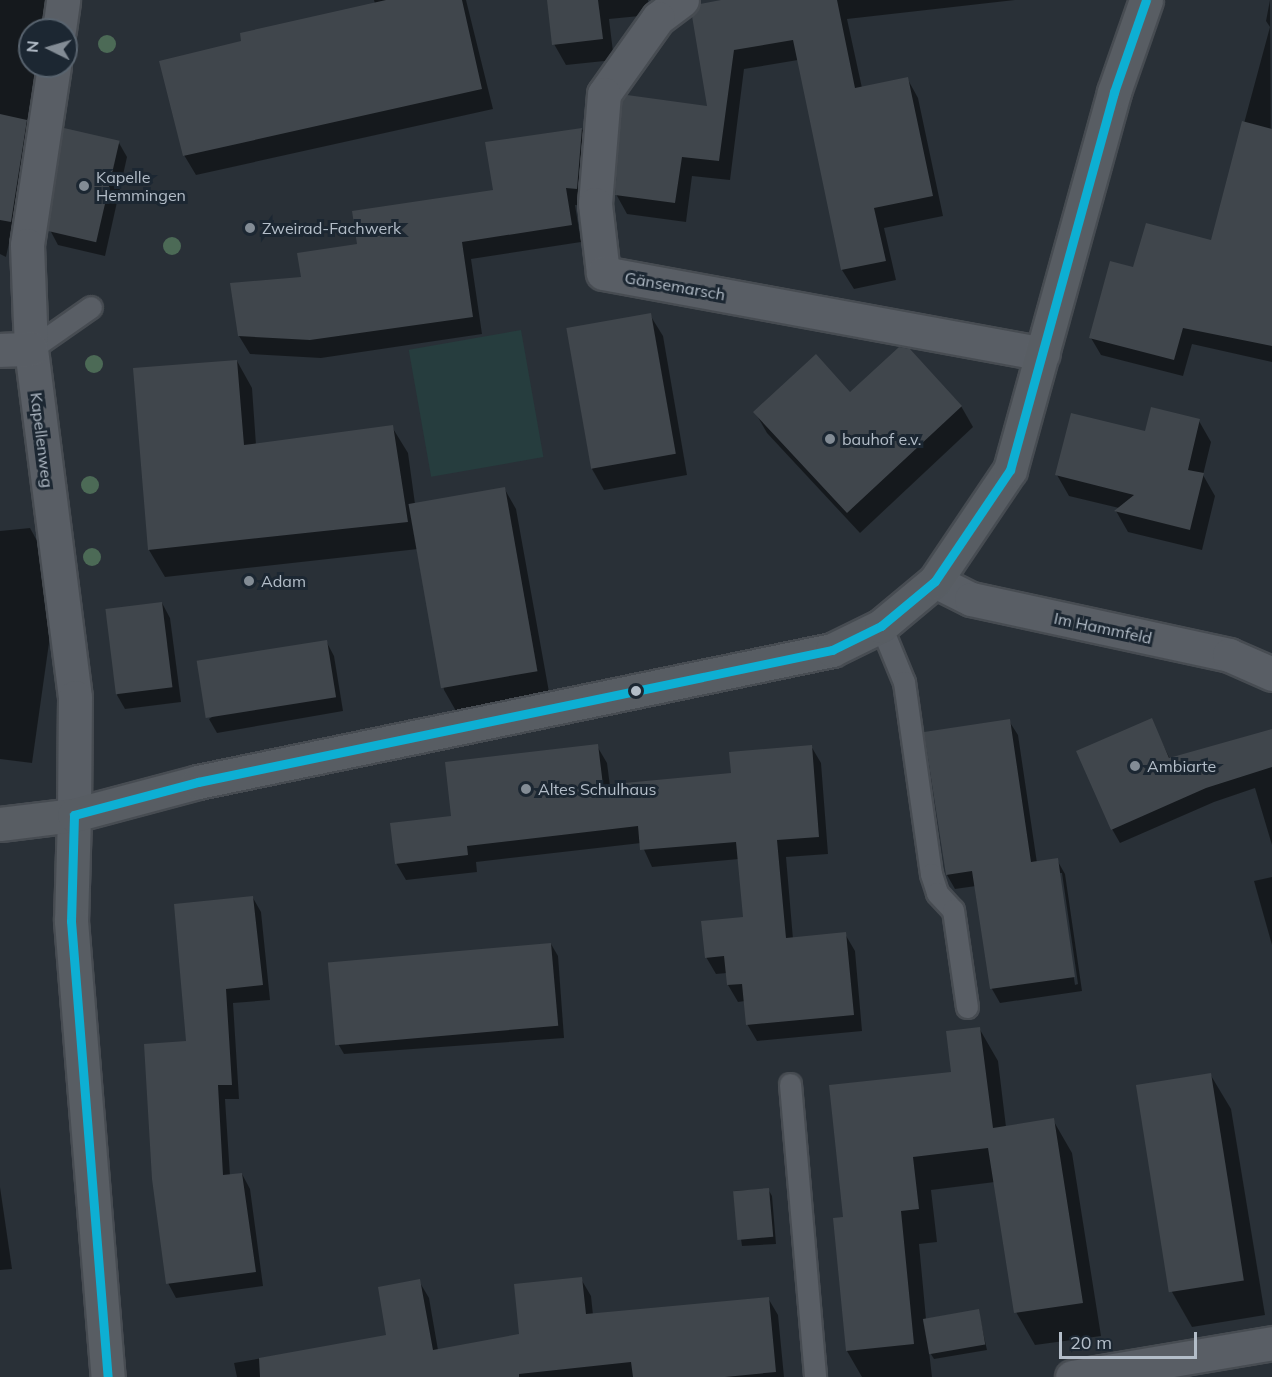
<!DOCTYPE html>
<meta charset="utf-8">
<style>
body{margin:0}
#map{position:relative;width:1272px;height:1377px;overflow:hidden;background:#293037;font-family:Mulish,sans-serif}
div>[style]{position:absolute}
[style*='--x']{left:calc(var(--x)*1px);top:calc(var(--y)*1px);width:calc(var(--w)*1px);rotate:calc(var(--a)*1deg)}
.green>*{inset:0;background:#263d3e;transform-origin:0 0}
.shadow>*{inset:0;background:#0007}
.building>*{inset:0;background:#40464c;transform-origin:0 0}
.roads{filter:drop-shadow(2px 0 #474c52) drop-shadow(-2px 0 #474c52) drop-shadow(0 2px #474c52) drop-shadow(0 -2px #474c52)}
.lane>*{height:21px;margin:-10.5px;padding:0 10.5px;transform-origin:10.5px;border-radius:10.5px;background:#595e65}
.street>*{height:33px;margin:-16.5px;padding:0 16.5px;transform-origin:16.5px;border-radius:16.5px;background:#595e65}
.secondary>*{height:33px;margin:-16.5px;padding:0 16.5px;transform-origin:16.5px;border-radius:16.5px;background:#585d63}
.bus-1>*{height:9px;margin:-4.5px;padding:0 4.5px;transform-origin:4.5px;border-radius:4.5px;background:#0dafd3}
.trees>*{width:18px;height:18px;margin:-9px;border-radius:50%;background:#4c6a56}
.dots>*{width:16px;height:16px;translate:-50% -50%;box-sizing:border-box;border:3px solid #1c2732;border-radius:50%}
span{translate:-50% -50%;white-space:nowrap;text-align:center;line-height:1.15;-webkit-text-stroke:6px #1c2732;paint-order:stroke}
.poi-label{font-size:16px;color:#b3bdc8}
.left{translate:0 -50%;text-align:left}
.street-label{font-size:16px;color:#b3bdc8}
.north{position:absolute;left:18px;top:18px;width:60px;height:60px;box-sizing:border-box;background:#1c2732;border:2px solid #58636e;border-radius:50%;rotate:275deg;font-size:16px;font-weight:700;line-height:24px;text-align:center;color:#b3bdc8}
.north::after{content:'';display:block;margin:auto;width:21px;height:27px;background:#838c95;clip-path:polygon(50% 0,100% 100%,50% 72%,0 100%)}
.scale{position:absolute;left:1059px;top:1332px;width:138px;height:27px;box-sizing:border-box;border:3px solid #b3bdc8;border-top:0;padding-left:8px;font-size:18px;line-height:21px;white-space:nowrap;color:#b3bdc8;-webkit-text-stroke:4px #1c2732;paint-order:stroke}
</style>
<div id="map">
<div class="green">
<div style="left:521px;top:330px;width:129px;height:114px;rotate:80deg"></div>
</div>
<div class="shadow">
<div style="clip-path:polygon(0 0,50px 0,45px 30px,30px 30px,30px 66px,39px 66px,25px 246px,9px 243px,6px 257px,0 254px)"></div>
<div style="clip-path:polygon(374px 0,466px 0,493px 109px,196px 175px,184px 155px,243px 42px,375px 4px)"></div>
<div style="clip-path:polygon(549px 0,648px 0,650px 15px,609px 19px,614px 60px,566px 65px,554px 44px)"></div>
<div style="clip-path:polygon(730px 0,1015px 0,847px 19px,862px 88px,907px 78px,918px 98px,943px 216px,884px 228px,896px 280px,854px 289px,842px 270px,798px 60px,744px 69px,730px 180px,692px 176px,686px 222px,627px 214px,616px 194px,709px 107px)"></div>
<div style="clip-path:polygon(1270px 0,1272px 362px,1192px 344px,1183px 376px,1101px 355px,1091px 338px,1134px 269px,1212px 242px,1270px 27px,1266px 21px)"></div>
<div style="clip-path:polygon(582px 129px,592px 147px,587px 206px,575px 205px,581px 242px,471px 259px,482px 334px,321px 358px,250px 354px,239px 336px,303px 278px,494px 192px)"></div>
<div style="clip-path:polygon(119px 143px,127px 157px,105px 256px,58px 245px,50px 230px)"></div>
<div style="clip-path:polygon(650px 315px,663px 336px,687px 475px,604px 490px,592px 469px)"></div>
<div style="clip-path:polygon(237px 361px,252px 388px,256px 445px,392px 427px,408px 453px,415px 504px,504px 488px,516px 509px,549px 692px,456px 711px,444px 690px,418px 549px,165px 577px,149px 550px,134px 370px)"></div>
<div style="clip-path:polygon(850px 394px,961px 406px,973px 427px,860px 533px,767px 433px,755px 412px)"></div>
<div style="clip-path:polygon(1199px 421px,1211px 442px,1203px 475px,1215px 496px,1202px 550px,1128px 532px,1116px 511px,1119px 508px,1069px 496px,1057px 475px)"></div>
<div style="clip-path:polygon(30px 528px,41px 548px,50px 636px,32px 763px,0 759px,0 531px)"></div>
<div style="clip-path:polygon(162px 603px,170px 618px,181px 702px,125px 709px,117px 695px)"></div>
<div style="clip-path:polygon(326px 641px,334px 656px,343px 711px,217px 733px,209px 719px)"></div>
<div style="clip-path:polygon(1151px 720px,1170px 759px,1272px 737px,1272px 845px,1255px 788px,1214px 802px,1120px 843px,1112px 829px)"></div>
<div style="clip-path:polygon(evenodd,1009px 721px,1018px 735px,1037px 863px,1057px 860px,1065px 874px,1082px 991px,1000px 1003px,992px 989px,976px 886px,955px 889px,947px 875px,1009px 721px,1058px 873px,1062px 873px,1078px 984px,1075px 985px,1058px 873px)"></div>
<div style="clip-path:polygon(597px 746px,607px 763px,610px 786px,732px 775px,811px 746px,821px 763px,828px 854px,786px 857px,793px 939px,845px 934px,855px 951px,862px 1031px,757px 1041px,747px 1024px,745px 1001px,738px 1002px,728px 985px,727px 973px,716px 974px,706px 957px,744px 918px,739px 859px,652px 867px,641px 843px,476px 862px,477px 872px,406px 880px,396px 863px,453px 817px)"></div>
<div style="clip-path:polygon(1272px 877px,1272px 945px,1254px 881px)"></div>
<div style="clip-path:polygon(253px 898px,261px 912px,270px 1000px,233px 1003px,239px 1099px,225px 1099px,230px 1176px,242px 1174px,250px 1189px,263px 1286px,176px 1298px,168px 1283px,188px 1042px)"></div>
<div style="clip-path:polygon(551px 944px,558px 956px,564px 1038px,344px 1054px,337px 1042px)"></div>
<div style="clip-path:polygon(979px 1028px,998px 1061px,1006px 1127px,1053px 1120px,1072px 1153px,1101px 1336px,1035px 1345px,1016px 1312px,995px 1182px,931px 1190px,937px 1242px,919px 1244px,926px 1319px,978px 1310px,987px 1350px,934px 1359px,929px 1351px,932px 1377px,862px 1377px,847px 1351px,844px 1219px,952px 1074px)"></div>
<div style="clip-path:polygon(1210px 1074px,1231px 1109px,1265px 1315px,1192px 1327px,1172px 1292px,1138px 1087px)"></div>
<div style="clip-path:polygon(0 1187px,12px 1269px,0 1270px)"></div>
<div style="clip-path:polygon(768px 1189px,772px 1196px,776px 1244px,742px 1246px,734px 1191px)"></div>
<div style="clip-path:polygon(581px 1279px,591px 1296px,593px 1315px,768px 1298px,778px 1315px,784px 1377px,237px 1377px,234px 1363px,388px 1336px,419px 1281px,429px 1298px,438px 1350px,521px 1335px)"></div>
</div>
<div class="building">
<div style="clip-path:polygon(386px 0,462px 0,482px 89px,183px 156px,159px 61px,241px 41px,240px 33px)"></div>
<div style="clip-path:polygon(547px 0,598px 0,603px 39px,552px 45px)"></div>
<div style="clip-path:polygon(721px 0,837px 0,855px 88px,908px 77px,933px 196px,874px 208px,886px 261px,841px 270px,793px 40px,734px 50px,719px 161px,682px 157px,675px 203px,615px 195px,622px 101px,627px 95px,707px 106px,692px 16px,700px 4px)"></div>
<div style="clip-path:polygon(0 114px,27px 120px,11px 222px,0 220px)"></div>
<div style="clip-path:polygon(1242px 121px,1272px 129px,1272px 346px,1183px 328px,1174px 360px,1089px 338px,1110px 261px,1133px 267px,1146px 223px,1211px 240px)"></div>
<div style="left:64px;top:128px;width:57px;height:104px;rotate:13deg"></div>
<div style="clip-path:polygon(582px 128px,577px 189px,566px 188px,572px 225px,462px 242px,473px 317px,310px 340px,238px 336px,230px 283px,301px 277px,297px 253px,357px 244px,352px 211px,493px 190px,485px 142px)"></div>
<div style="left:651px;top:313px;width:143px;height:86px;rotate:80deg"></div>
<div style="clip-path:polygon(899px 347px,910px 349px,962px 406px,847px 513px,753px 412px,816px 354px,850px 392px)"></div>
<div style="clip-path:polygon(237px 360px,244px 445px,393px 425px,408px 522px,148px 550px,133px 368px)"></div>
<div style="clip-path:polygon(1151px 407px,1200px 419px,1188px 470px,1204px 473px,1190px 530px,1114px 511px,1134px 495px,1055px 475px,1071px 413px,1145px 431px)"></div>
<div style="left:505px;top:487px;width:187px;height:98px;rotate:80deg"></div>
<div style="left:162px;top:602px;width:86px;height:57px;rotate:83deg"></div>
<div style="left:327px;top:640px;width:58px;height:132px;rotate:81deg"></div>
<div style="clip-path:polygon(1152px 718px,1169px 758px,1272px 729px,1272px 767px,1206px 788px,1111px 830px,1076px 751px)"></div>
<div style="clip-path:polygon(1010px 719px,1031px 862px,1058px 858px,1075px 977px,990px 989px,972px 871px,946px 875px,924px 732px)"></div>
<div style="clip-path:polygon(598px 744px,603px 785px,731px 773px,729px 752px,812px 745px,819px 837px,777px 840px,786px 938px,846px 932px,854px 1015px,746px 1025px,742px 984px,727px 985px,724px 956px,705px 958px,701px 921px,743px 917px,736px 842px,640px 850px,638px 826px,467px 846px,468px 855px,395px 864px,390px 823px,451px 816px,445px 762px)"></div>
<div style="clip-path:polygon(253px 896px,263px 985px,226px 989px,232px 1085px,218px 1085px,223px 1175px,242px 1173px,256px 1272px,166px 1284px,152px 1179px,144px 1044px,186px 1041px,174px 904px)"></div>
<div style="left:551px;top:943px;width:83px;height:224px;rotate:85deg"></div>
<div style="clip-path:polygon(980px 1027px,993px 1128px,1054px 1118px,1083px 1303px,1014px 1313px,988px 1148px,913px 1157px,919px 1209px,901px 1211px,914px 1344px,846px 1351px,833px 1218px,843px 1217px,829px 1085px,951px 1072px,946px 1031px)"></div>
<div style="left:1211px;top:1073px;width:210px;height:76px;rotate:81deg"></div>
<div style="left:769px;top:1188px;width:49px;height:36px;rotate:85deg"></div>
<div style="clip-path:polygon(582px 1277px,586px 1314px,769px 1297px,776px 1372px,725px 1377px,633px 1377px,631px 1362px,519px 1374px,519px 1377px,260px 1377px,259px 1358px,386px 1335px,378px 1287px,420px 1279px,433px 1350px,519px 1334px,514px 1284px)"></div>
<div style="left:979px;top:1309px;width:36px;height:57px;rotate:80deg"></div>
</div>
<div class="roads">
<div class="lane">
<div style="--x:31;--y:349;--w:73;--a:-35"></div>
<div style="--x:881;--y:626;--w:61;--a:67.7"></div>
<div style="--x:904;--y:682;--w:194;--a:82"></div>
<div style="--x:931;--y:874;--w:20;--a:72"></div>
<div style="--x:937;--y:893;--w:23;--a:47"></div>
<div style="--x:953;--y:910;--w:98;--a:81.8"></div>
<div style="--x:790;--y:1084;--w:294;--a:85.1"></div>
</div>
<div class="street">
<div style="--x:682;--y:0;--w:30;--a:143"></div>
<div style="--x:658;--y:18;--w:93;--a:125.4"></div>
<div style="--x:604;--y:94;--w:110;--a:94.7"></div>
<div style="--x:595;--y:204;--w:69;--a:83.4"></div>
<div style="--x:603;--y:273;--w:447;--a:10.4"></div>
<div style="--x:59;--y:30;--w:30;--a:-82"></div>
<div style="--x:54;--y:66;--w:181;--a:98.6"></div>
<div style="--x:27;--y:245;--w:104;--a:87.8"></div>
<div style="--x:31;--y:349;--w:351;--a:82.8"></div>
<div style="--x:75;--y:697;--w:118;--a:90.5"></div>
<div style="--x:0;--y:350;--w:31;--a:-2"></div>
<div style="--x:935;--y:581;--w:40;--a:26.6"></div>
<div style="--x:971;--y:599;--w:264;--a:12.2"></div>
<div style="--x:1229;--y:655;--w:47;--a:23.8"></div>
<div style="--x:1072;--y:1377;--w:203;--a:-9.6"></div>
</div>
<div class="secondary">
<div style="--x:74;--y:815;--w:106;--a:91.6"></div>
<div style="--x:71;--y:921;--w:457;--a:85.4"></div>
<div style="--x:0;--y:824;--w:75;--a:-6.9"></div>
<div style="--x:74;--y:815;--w:128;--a:-14.9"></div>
<div style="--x:198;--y:782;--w:648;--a:-11.76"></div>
<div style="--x:832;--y:650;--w:55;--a:-26.1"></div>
<div style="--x:881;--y:626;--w:70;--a:-39.8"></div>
<div style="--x:935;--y:581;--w:134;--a:-56"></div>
<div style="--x:1010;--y:470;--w:392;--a:-74.6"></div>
<div style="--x:1114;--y:92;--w:97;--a:-70.8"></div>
</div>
</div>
<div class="bus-1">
<div style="--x:74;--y:815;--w:128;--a:-14.9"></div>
<div style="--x:198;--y:782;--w:648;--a:-11.76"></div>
<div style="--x:832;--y:650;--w:55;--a:-26.1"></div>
<div style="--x:881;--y:626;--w:70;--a:-39.8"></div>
<div style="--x:935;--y:581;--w:134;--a:-56"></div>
<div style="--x:1010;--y:470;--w:392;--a:-74.6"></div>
<div style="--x:1114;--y:92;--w:97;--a:-70.8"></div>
<div style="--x:74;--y:815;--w:106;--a:91.6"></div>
<div style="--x:71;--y:921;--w:457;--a:85.4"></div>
</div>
<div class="trees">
<div style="left:107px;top:44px"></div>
<div style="left:172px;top:246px"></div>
<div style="left:94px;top:364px"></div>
<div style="left:90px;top:485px"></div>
<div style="left:92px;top:557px"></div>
</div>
<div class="dots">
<div style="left:84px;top:186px;background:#838c95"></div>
<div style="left:250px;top:228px;background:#838c95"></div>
<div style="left:830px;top:439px;background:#838c95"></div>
<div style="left:249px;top:581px;background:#838c95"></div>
<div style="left:636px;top:691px;background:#b3bdc8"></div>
<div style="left:1135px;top:766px;background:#838c95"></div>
<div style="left:526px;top:789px;background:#838c95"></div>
</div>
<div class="poi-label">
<span class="left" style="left:96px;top:186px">Kapelle<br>Hemmingen</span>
<span class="left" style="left:262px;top:228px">Zweirad-Fachwerk</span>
<span class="left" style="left:842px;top:439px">bauhof e.v.</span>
<span class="left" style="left:261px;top:581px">Adam</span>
<span class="left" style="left:1147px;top:766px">Ambiarte</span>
<span class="left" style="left:538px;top:789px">Altes Schulhaus</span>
</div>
<div class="street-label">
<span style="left:675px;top:286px;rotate:10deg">Gänsemarsch</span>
<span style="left:42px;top:440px;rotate:83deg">Kapellenweg</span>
<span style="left:1103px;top:628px;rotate:12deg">Im Hammfeld</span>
</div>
<div class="north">N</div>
<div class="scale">20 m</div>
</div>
